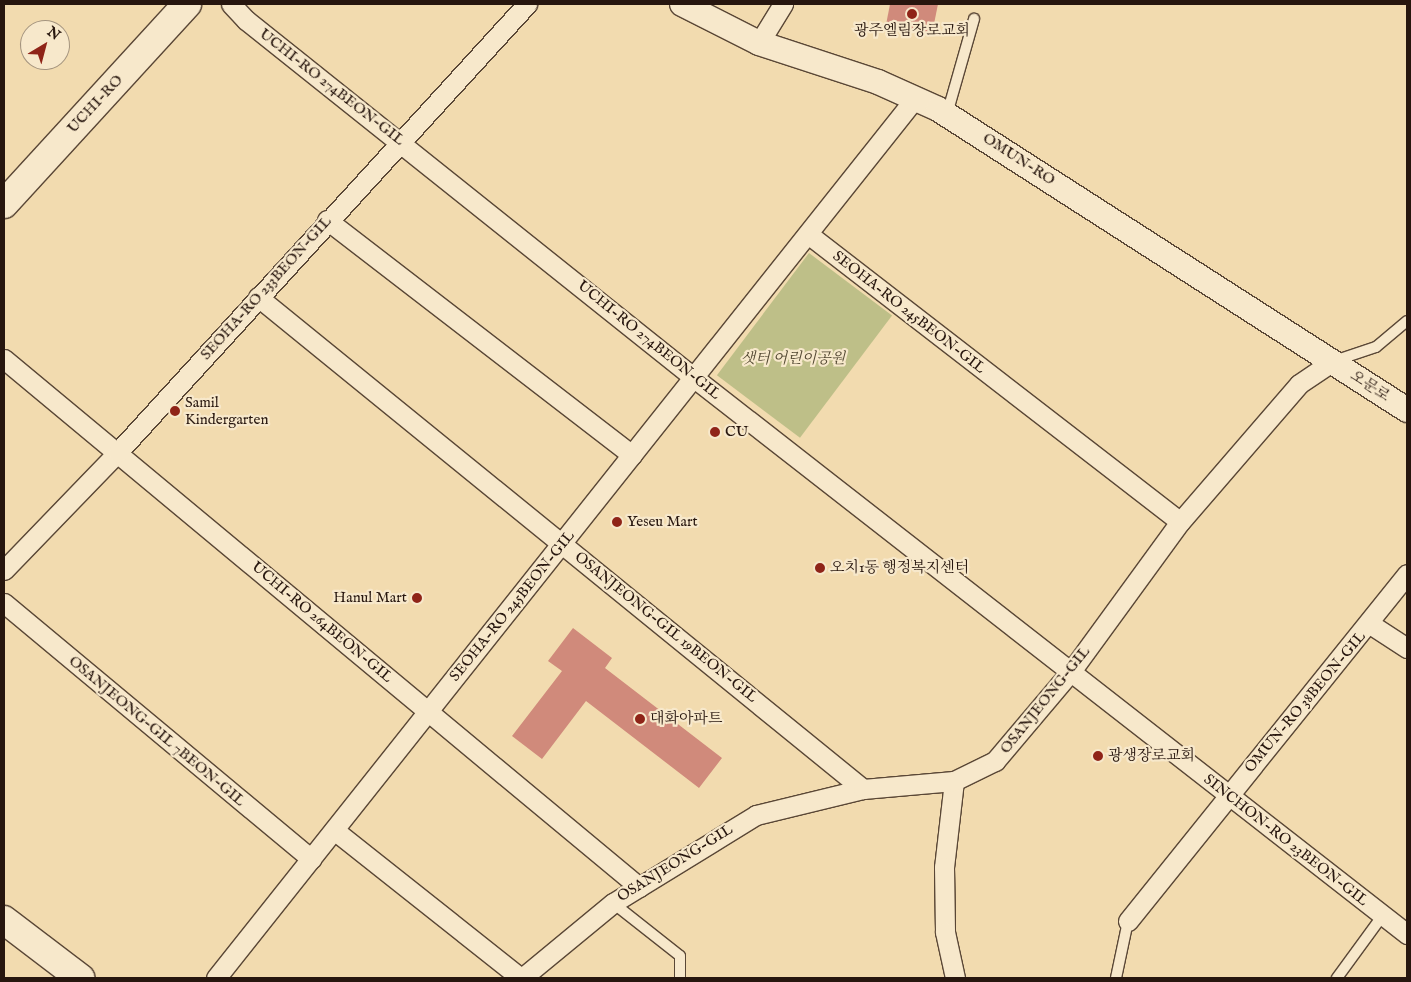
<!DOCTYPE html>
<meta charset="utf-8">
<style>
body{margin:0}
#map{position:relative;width:1411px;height:982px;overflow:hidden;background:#f2dbaf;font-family:"IM FELL English","Noto Serif KR",serif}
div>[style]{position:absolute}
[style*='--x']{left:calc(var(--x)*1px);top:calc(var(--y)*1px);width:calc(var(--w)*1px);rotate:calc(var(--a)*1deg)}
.green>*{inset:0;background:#bebf88;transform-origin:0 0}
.building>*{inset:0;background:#d08a7b}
.roads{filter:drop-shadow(1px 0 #5a4736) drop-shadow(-1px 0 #5a4736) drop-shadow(0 1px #5a4736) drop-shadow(0 -1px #5a4736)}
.service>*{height:10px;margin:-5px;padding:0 5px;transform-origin:5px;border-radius:5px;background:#f7e8cb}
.minor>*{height:19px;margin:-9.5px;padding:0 9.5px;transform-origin:9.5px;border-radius:9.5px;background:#f7e8cb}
.tertiary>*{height:24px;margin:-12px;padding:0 12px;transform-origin:12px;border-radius:12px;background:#f7e8cb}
.secondary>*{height:28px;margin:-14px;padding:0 14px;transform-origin:14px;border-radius:14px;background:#f7e8cb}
.dots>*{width:14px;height:14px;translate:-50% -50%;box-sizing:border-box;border:2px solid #f7e8cb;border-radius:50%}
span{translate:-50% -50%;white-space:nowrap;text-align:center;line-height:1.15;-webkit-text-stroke:4.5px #f7e8cb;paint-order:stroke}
.poi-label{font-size:15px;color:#27160e}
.left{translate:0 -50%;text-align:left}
.right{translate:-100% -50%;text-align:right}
.street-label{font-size:15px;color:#27160e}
.park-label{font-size:15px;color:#544933;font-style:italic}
.frame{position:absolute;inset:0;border:5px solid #27160e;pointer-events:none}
.north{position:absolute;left:20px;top:20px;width:50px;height:50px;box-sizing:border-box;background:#f7e8cb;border:1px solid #a4947f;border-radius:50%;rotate:37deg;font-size:14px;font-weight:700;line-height:20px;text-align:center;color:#27160e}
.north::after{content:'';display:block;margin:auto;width:18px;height:22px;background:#8f2418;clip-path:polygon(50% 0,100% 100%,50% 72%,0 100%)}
</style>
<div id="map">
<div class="green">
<div style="left:809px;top:253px;width:104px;height:153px;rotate:37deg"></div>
</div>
<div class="building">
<div style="clip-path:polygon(890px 4px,938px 4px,932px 34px,886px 25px)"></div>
<div style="clip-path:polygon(573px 628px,612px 658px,605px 668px,722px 758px,699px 788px,586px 701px,542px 759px,512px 736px,562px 671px,548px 661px)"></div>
</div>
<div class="roads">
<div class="service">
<div style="--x:947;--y:114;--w:99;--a:-74.1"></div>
<div style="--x:1334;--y:361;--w:44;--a:-18.4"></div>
<div style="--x:1376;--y:347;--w:40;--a:-40"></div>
<div style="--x:613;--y:903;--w:85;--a:38.3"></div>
<div style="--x:680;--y:956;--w:22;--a:90"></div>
<div style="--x:1116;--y:978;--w:58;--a:-78.1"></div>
<div style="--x:1337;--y:978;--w:78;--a:-53.9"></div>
</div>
<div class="minor">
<div style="--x:231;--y:4;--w:22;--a:47"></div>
<div style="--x:246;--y:20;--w:572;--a:38.61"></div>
<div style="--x:693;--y:377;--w:906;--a:37.96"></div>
<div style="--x:759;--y:43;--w:46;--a:-58.4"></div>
<div style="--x:327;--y:220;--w:385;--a:37.6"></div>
<div style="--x:808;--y:234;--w:470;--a:37.7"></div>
<div style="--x:258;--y:297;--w:780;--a:39.12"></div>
<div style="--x:4;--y:359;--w:826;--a:39.74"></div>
<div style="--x:4;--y:570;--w:164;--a:-46"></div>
<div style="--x:118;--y:452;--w:607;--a:-47.61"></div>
<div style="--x:4;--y:603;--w:400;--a:39.8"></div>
<div style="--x:1370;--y:624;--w:44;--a:33"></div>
<div style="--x:954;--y:781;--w:87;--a:96.6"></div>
<div style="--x:944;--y:867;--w:65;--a:89.1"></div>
<div style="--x:945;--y:932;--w:47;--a:77.7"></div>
<div style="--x:334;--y:830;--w:238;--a:38.4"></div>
<div style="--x:1128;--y:921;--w:445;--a:-51.2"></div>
<div style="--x:216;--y:978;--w:1125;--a:-51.53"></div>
<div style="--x:522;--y:978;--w:118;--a:-39.5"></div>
<div style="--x:613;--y:903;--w:168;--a:-31.6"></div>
<div style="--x:756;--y:815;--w:110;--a:-13.7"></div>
<div style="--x:863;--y:789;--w:91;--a:-5"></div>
<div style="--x:954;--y:781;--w:46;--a:-26"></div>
<div style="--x:995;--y:761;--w:119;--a:-49.8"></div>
<div style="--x:1072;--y:670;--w:183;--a:-53.9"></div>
<div style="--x:1180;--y:522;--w:182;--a:-49.2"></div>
<div style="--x:1299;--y:384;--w:41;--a:-34.1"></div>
</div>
<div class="tertiary">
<div style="--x:682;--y:4;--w:86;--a:26.9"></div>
<div style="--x:759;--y:43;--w:125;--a:18.1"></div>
<div style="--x:878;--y:82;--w:66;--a:24.2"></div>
<div style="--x:938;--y:109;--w:557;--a:32.69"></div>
</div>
<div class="secondary">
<div style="--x:4;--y:204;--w:271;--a:-47.5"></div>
<div style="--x:4;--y:920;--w:96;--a:37.3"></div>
</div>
</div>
<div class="dots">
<div style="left:912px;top:14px;background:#8f2418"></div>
<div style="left:175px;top:411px;background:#8f2418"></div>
<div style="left:715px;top:432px;background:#8f2418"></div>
<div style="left:617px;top:522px;background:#8f2418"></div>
<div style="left:820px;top:568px;background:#8f2418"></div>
<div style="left:417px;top:598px;background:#8f2418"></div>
<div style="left:640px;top:719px;background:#8f2418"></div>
<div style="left:1098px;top:756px;background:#8f2418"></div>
</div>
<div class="poi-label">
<span style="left:912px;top:31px">광주엘림장로교회</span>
<span class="left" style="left:185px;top:411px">Samil<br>Kindergarten</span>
<span class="left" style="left:725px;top:432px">CU</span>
<span class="left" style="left:627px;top:522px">Yeseu Mart</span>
<span class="left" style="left:830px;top:568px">오치1동 행정복지센터</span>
<span class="right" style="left:407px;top:598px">Hanul Mart</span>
<span class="left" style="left:650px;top:719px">대화아파트</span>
<span class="left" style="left:1108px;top:756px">광생장로교회</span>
</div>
<div class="street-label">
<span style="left:332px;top:87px;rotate:38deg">UCHI-RO 274BEON-GIL</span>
<span style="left:95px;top:104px;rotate:-47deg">UCHI-RO</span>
<span style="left:1019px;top:159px;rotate:33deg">OMUN-RO</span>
<span style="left:266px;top:288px;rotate:-48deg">SEOHA-RO 233BEON-GIL</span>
<span style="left:909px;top:312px;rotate:38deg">SEOHA-RO 245BEON-GIL</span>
<span style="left:649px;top:340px;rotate:39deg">UCHI-RO 274BEON-GIL</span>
<span style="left:1370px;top:386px;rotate:33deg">오문로</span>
<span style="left:512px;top:606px;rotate:-51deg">SEOHA-RO 245BEON-GIL</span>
<span style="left:322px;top:622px;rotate:40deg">UCHI-RO 264BEON-GIL</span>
<span style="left:666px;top:627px;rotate:39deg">OSANJEONG-GIL 19BEON-GIL</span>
<span style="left:1045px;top:700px;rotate:-51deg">OSANJEONG-GIL</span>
<span style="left:1305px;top:702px;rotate:-50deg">OMUN-RO 38BEON-GIL</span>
<span style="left:157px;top:731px;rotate:40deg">OSANJEONG-GIL 7BEON-GIL</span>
<span style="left:1286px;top:840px;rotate:38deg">SINCHON-RO 23BEON-GIL</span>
<span style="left:675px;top:863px;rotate:-32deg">OSANJEONG-GIL</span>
</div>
<div class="park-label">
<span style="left:793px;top:359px">샛터 어린이공원</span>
</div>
<div class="frame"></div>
<div class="north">N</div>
</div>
